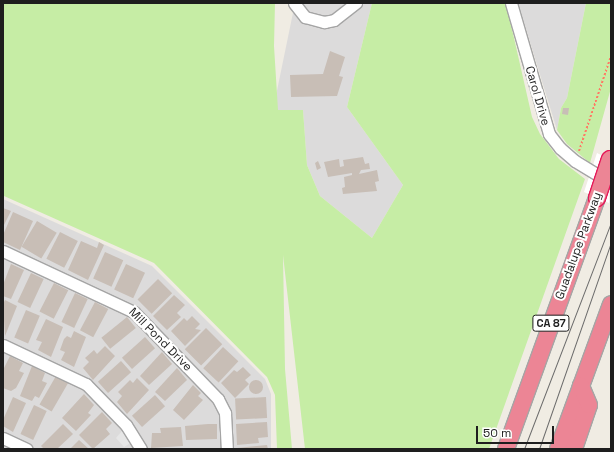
<!DOCTYPE html>
<style>
body{margin:0}
#map{position:relative;width:614px;height:452px;overflow:hidden;background:#f0ece3;font-family:"Space Grotesk",sans-serif}
div>[style]{position:absolute}
[style*='--x']{left:calc(var(--x)*1px);top:calc(var(--y)*1px);width:calc(var(--w)*1px);rotate:calc(var(--a)*1deg)}
.residential>*{inset:0;background:#dcdbdb}
.grass>*{inset:0;background:#c6eda5}
.parking>*{inset:0;background:#e6e6e6}
.pier>*{inset:0;background:#fff}
.building>*{inset:0;background:#c8beb6;transform-origin:0 0}
.round{border-radius:50%}
.path>*{height:2px;margin-top:-1px;transform-origin:0;background:repeating-linear-gradient(90deg,#ff7964 0 2px,transparent 0 4px)}
.roads{filter:drop-shadow(1px 0 #a5a5a5) drop-shadow(-1px 0 #a5a5a5) drop-shadow(0 1px #a5a5a5) drop-shadow(0 -1px #a5a5a5)}
.minor>*{height:11px;margin:-5.5px;padding:0 5.5px;transform-origin:5.5px;border-radius:5.5px;background:#fff}
.highway>*{height:16px;margin:-8px;padding:0 8px;transform-origin:8px;border-radius:8px;background:#ec8595}
.tram>*{height:1px;margin:-0.5px;padding:0 0.5px;transform-origin:0.5px;border-radius:0.5px;background:#6c6c6c}
.bridges{filter:drop-shadow(1px 0 #e51858) drop-shadow(-1px 0 #e51858) drop-shadow(0 1px #e51858) drop-shadow(0 -1px #e51858)}
.highway-bridge>*{height:16px;margin:-8px;padding:0 8px;transform-origin:8px;border-radius:8px;background:#ec8595}
span{translate:-50% -50%;white-space:nowrap;text-align:center;line-height:1.15;-webkit-text-stroke:4px #fff;paint-order:stroke}
.shield-label span{padding:1px 3px;background:#fff;border:1px solid;border-radius:3px;-webkit-text-stroke-width:0}
.shield-label{font-size:11px;color:#1e1e1e;font-weight:700}
.street-label{font-size:12px;color:#1e1e1e}
.frame{position:absolute;inset:0;border:4px solid #1e1e1e;pointer-events:none}
.scale{position:absolute;left:476px;top:426px;width:78px;height:18px;box-sizing:border-box;border:2px solid #1e1e1e;border-top:0;padding-left:5px;font-size:12px;line-height:14px;white-space:nowrap;color:#1e1e1e;-webkit-text-stroke:3px #fff;paint-order:stroke}
</style>
<div id="map">
<div class="residential">
<div style="clip-path:polygon(295px 3px,372px 3px,347px 107px,403px 185px,372px 238px,320px 196px,307px 165px,303px 110px,273px 110px)"></div>
<div style="clip-path:polygon(518px 3px,586px 3px,567px 98px,561px 108px,557px 130px)"></div>
<div style="clip-path:polygon(3px 199px,152px 266px,265px 379px,271px 394px,271px 449px,3px 449px)"></div>
</div>
<div class="grass">
<div style="clip-path:polygon(3px 3px,275px 3px,274px 46px,278px 110px,303px 110px,307px 165px,320px 196px,372px 238px,403px 185px,347px 107px,372px 3px,506px 3px,532px 117px,540px 134px,559px 159px,585px 179px,489px 449px,305px 449px,283px 255px,285px 369px,292px 449px,277px 449px,275px 395px,267px 377px,154px 263px,4px 196px)"></div>
<div style="clip-path:polygon(586px 3px,611px 3px,611px 88px,590px 163px,567px 144px,557px 130px,561px 108px,567px 98px)"></div>
</div>
<div class="parking">
<div style="clip-path:polygon(122px 431px,132px 442px,124px 447px,116px 438px)"></div>
</div>
<div class="pier">
<div style="clip-path:polygon(597px 153px,611px 160px,609px 203px,584px 192px)"></div>
</div>
<div class="building">
<div style="clip-path:polygon(330px 51px,345px 57px,339px 76px,343px 77px,337px 96px,291px 97px,290px 75px,323px 74px)"></div>
<div style="clip-path:polygon(563px 108px,569px 108px,568px 115px,562px 114px)"></div>
<div style="clip-path:polygon(363px 157px,365px 164px,369px 163px,370px 169px,361px 170px,359px 174px,377px 170px,379px 181px,375px 182px,377px 191px,343px 194px,342px 188px,345px 187px,344px 177px,352px 175px,352px 173px,328px 177px,324px 162px,339px 159px,340px 167px,344px 166px,343px 160px)"></div>
<div style="clip-path:polygon(318px 161px,321px 168px,317px 170px,315px 163px)"></div>
<div style="clip-path:polygon(3px 208px,11px 211px,3px 227px)"></div>
<div style="clip-path:polygon(13px 212px,33px 221px,20px 250px,3px 242px,3px 235px)"></div>
<div style="left:37px;top:221px;width:23px;height:30px;rotate:31deg"></div>
<div style="left:60px;top:232px;width:20px;height:30px;rotate:27deg"></div>
<div style="clip-path:polygon(81px 241px,97px 248px,99px 242px,104px 245px,88px 280px,68px 270px)"></div>
<div style="left:105px;top:252px;width:20px;height:29px;rotate:24deg"></div>
<div style="clip-path:polygon(11px 264px,24px 270px,11px 299px,3px 296px,3px 285px)"></div>
<div style="left:126px;top:264px;width:21px;height:28px;rotate:25deg"></div>
<div style="left:31px;top:273px;width:14px;height:32px;rotate:25deg"></div>
<div style="left:158px;top:279px;width:20px;height:29px;rotate:45deg"></div>
<div style="left:54px;top:283px;width:16px;height:32px;rotate:27deg"></div>
<div style="left:75px;top:293px;width:14px;height:32px;rotate:25deg"></div>
<div style="clip-path:polygon(174px 295px,185px 305px,177px 313px,181px 317px,167px 330px,153px 316px)"></div>
<div style="clip-path:polygon(5px 300px,17px 306px,5px 336px,3px 304px)"></div>
<div style="left:95px;top:302px;width:15px;height:32px;rotate:28deg"></div>
<div style="left:26px;top:310px;width:15px;height:30px;rotate:23deg"></div>
<div style="clip-path:polygon(192px 316px,200px 324px,195px 329px,201px 330px,185px 346px,171px 331px,184px 318px,187px 321px)"></div>
<div style="left:127px;top:317px;width:14px;height:33px;rotate:51deg"></div>
<div style="clip-path:polygon(46px 319px,63px 327px,51px 357px,38px 350px,42px 342px,36px 340px)"></div>
<div style="left:206px;top:328px;width:23px;height:30px;rotate:45deg"></div>
<div style="clip-path:polygon(74px 331px,86px 337px,74px 367px,61px 360px,65px 352px,60px 350px,64px 339px,67px 336px,71px 338px)"></div>
<div style="left:145px;top:337px;width:15px;height:31px;rotate:48deg"></div>
<div style="clip-path:polygon(105px 346px,115px 356px,93px 380px,83px 368px,89px 362px,85px 358px,94px 350px,97px 354px)"></div>
<div style="left:223px;top:347px;width:21px;height:29px;rotate:43deg"></div>
<div style="clip-path:polygon(162px 352px,172px 364px,149px 385px,140px 376px)"></div>
<div style="clip-path:polygon(10px 356px,23px 363px,19px 371px,24px 373px,16px 388px,11px 391px,3px 388px,4px 368px)"></div>
<div style="left:121px;top:361px;width:15px;height:31px;rotate:48deg"></div>
<div style="clip-path:polygon(32px 366px,45px 373px,42px 381px,47px 383px,39px 398px,35px 396px,32px 401px,20px 396px)"></div>
<div style="clip-path:polygon(243px 367px,251px 375px,245px 380px,249px 384px,235px 398px,221px 383px,234px 370px,237px 372px)"></div>
<div style="clip-path:polygon(177px 368px,187px 380px,165px 401px,155px 392px)"></div>
<div style="left:56px;top:376px;width:14px;height:33px;rotate:30deg"></div>
<div style="clip-path:polygon(137px 378px,149px 390px,127px 414px,117px 402px,122px 396px,118px 392px,130px 380px,133px 383px)"></div>
<div class="round" style="left:249px;top:380px;width:14px;height:14px"></div>
<div style="clip-path:polygon(193px 385px,201px 393px,198px 396px,203px 400px,184px 420px,173px 410px)"></div>
<div style="clip-path:polygon(84px 394px,94px 405px,88px 413px,91px 415px,76px 431px,62px 418px)"></div>
<div style="left:155px;top:395px;width:15px;height:31px;rotate:48deg"></div>
<div style="clip-path:polygon(13px 397px,26px 403px,13px 432px,3px 426px,3px 420px)"></div>
<div style="left:266px;top:397px;width:21px;height:31px;rotate:87deg"></div>
<div style="left:34px;top:405px;width:14px;height:32px;rotate:25deg"></div>
<div style="clip-path:polygon(102px 412px,112px 423px,106px 429px,110px 434px,93px 449px,79px 435px)"></div>
<div style="clip-path:polygon(267px 422px,268px 437px,258px 438px,259px 443px,237px 445px,236px 424px)"></div>
<div style="clip-path:polygon(63px 424px,73px 434px,57px 449px,44px 449px,41px 446px)"></div>
<div style="clip-path:polygon(208px 424px,217px 424px,217px 439px,186px 440px,185px 426px)"></div>
<div style="clip-path:polygon(181px 427px,183px 446px,151px 448px,152px 433px,161px 433px,160px 428px)"></div>
<div style="clip-path:polygon(79px 440px,89px 449px,70px 449px)"></div>
<div style="clip-path:polygon(267px 445px,268px 449px,237px 449px,237px 448px)"></div>
</div>
<div class="path">
<div style="--x:579;--y:151;--w:100;--a:-71.4"></div>
</div>
<div class="roads">
<div class="minor">
<div style="--x:294;--y:3;--w:18;--a:52"></div>
<div style="--x:305;--y:17;--w:20;--a:15"></div>
<div style="--x:324;--y:22;--w:10;--a:-11"></div>
<div style="--x:334;--y:20;--w:28;--a:-38"></div>
<div style="--x:511;--y:3;--w:136;--a:73.8"></div>
<div style="--x:549;--y:134;--w:18;--a:52"></div>
<div style="--x:560;--y:148;--w:20;--a:41"></div>
<div style="--x:575;--y:161;--w:42;--a:31.4"></div>
<div style="--x:3;--y:251;--w:145;--a:25"></div>
<div style="--x:134;--y:312;--w:121;--a:46"></div>
<div style="--x:218;--y:399;--w:16;--a:63"></div>
<div style="--x:225;--y:413;--w:36;--a:87"></div>
<div style="--x:3;--y:345;--w:92;--a:25.2"></div>
<div style="--x:86;--y:384;--w:57;--a:45.7"></div>
<div style="--x:126;--y:425;--w:28;--a:58"></div>
<div style="--x:3;--y:438;--w:26;--a:25"></div>
</div>
<div class="highway">
<div style="--x:506;--y:449;--w:267;--a:-70.1"></div>
<div style="--x:558;--y:449;--w:154;--a:-69.9"></div>
<div style="--x:574;--y:449;--w:46;--a:-71.2"></div>
<div style="--x:589;--y:405;--w:21;--a:-113"></div>
</div>
</div>
<div class="tram">
<div style="--x:524;--y:449;--w:243;--a:-69"></div>
<div style="--x:539;--y:449;--w:219;--a:-70.8"></div>
</div>
<div class="bridges">
<div class="highway-bridge">
<div style="--x:597;--y:198;--w:41;--a:-71.6"></div>
</div>
</div>
<div class="shield-label">
<span style="left:551px;top:323px">CA 87</span>
</div>
<div class="street-label">
<span style="left:537px;top:96px;rotate:74deg">Carol Drive</span>
<span style="left:579px;top:246px;rotate:-70deg">Guadalupe Parkway</span>
<span style="left:160px;top:340px;rotate:45deg">Mill Pond Drive</span>
</div>
<div class="frame"></div>
<div class="scale">50 m</div>
</div>
